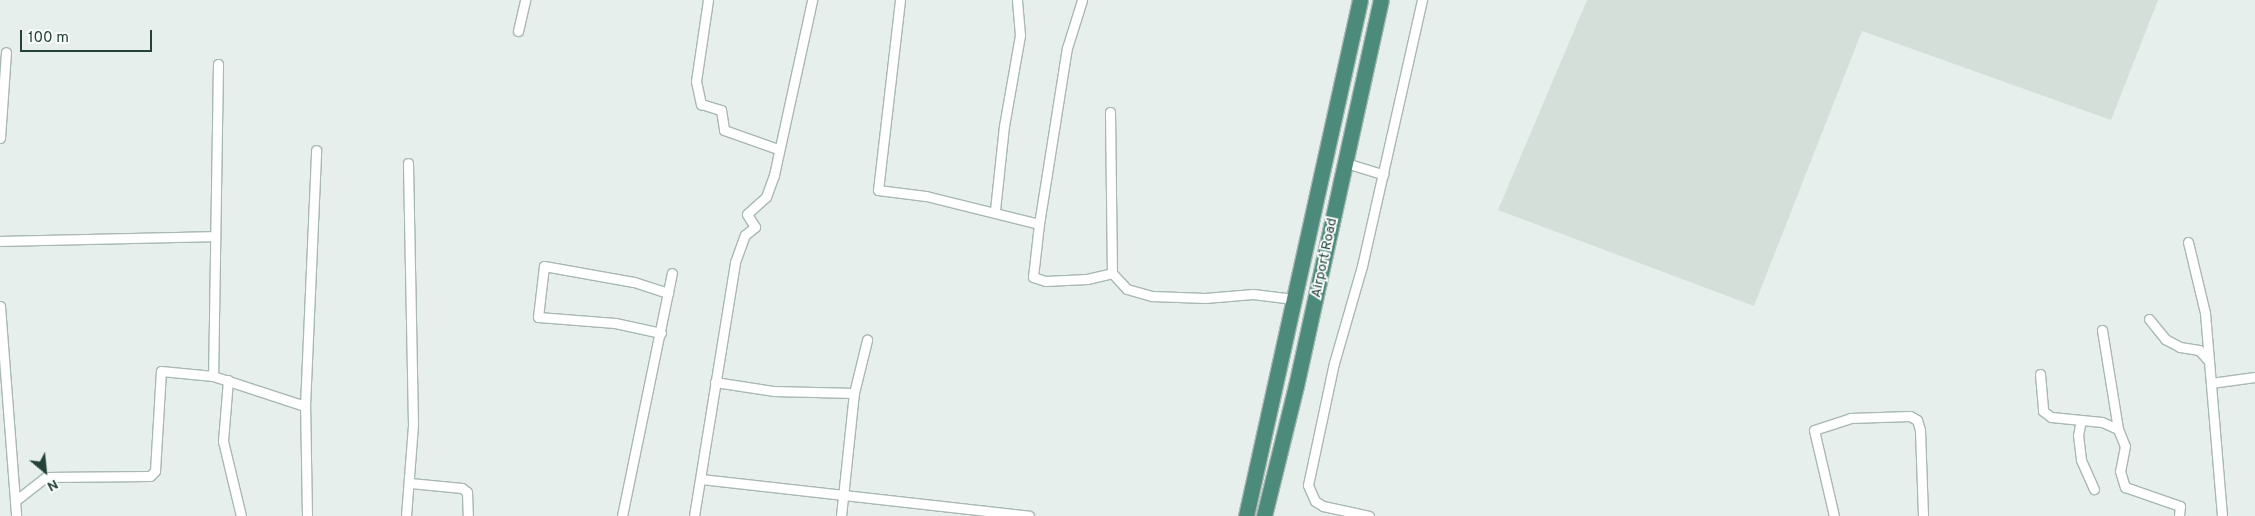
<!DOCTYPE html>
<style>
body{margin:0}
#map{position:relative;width:2255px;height:516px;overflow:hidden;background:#e6efeb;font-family:Overpass,sans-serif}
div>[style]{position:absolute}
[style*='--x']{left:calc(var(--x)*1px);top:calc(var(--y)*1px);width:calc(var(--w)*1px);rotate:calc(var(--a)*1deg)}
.built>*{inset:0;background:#d4dfda}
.roads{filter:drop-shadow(1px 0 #a8b8b2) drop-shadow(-1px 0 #a8b8b2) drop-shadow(0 1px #a8b8b2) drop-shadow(0 -1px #a8b8b2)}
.minor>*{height:9px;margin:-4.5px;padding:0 4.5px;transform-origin:4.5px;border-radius:4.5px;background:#fff}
.trunk>*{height:15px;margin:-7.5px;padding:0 7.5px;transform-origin:7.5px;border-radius:7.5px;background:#4c8a7c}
span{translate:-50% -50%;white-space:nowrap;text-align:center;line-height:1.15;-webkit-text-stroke:4px #f7fbf9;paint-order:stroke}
.street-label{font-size:14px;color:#24423a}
.north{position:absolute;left:20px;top:446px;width:50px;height:50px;-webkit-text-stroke:4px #f7fbf9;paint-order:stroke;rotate:152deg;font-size:14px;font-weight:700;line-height:20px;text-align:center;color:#24423a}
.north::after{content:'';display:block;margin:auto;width:18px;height:22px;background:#24423a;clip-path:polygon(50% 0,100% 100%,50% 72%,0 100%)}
.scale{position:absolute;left:20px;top:30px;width:132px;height:22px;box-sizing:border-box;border:2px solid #24423a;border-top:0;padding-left:6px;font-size:15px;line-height:18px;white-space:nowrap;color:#24423a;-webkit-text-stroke:4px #f7fbf9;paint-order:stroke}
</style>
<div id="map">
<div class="built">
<div style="clip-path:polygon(1587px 0,2158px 0,2111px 120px,1862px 31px,1754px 306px,1498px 210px)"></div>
</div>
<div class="roads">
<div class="minor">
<div style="--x:708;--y:0;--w:82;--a:98.4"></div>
<div style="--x:696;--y:81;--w:24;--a:78"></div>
<div style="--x:701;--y:104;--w:21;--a:17"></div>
<div style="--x:721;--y:110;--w:20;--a:81"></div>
<div style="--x:724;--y:130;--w:57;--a:19.4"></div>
<div style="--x:900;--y:0;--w:191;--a:96.6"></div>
<div style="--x:878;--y:190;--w:48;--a:7.1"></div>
<div style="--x:926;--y:196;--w:116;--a:13.9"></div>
<div style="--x:1039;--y:224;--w:53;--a:96.5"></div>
<div style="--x:1033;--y:277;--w:13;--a:18"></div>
<div style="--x:1045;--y:281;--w:42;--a:-2.7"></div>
<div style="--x:1087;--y:279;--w:26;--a:-13"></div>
<div style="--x:1112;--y:273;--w:22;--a:47"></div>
<div style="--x:1127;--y:289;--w:26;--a:16"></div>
<div style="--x:1152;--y:296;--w:53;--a:2.2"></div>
<div style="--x:1205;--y:298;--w:48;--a:-4.8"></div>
<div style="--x:1253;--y:294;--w:41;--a:7"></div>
<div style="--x:518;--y:31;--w:32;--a:-77"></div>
<div style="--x:218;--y:64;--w:312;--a:90.9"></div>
<div style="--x:213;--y:376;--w:97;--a:18.1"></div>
<div style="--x:1110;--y:112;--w:161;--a:89.3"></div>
<div style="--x:0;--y:138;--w:86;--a:-86"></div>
<div style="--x:1346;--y:163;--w:39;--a:17"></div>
<div style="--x:995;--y:210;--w:84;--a:-83.9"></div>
<div style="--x:1004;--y:126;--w:92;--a:-80"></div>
<div style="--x:1020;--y:35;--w:35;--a:-95"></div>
<div style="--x:1039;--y:224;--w:178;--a:-81"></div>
<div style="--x:1067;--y:48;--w:50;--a:-72.6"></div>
<div style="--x:0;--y:241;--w:215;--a:-1.3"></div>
<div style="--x:2188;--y:242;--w:73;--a:76.5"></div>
<div style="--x:2205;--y:313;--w:204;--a:85.2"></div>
<div style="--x:0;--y:306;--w:211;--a:85.6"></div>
<div style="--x:2149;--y:319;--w:26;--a:51"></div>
<div style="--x:2165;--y:339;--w:17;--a:28"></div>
<div style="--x:2180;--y:347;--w:19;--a:9"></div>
<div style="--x:2199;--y:350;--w:12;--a:48"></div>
<div style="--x:2102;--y:330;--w:100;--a:80.8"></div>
<div style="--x:661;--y:333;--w:47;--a:-167.7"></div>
<div style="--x:615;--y:323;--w:77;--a:-175.5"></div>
<div style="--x:538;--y:317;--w:51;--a:-83.3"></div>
<div style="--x:544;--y:266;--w:91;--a:10.1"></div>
<div style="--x:634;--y:282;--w:36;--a:18"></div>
<div style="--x:2040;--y:374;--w:37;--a:85"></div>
<div style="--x:2043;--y:411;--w:10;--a:37"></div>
<div style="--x:2051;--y:417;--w:51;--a:5.6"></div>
<div style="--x:2102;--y:422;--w:17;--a:24"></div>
<div style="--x:2118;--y:429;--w:18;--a:68"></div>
<div style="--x:2125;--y:446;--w:25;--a:101"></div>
<div style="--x:2120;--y:471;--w:17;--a:73"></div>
<div style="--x:2125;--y:487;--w:58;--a:19.1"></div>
<div style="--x:2180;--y:506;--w:10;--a:96"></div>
<div style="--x:228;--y:380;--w:61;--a:94.7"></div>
<div style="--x:223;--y:441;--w:77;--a:76.5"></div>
<div style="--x:715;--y:382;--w:60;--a:8.7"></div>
<div style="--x:774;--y:391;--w:80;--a:1.4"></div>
<div style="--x:2211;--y:383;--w:44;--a:-7.8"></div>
<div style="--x:2081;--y:420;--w:15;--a:101"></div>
<div style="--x:2078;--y:435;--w:25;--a:83"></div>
<div style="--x:2081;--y:460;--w:32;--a:66"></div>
<div style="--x:701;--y:479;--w:330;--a:6.4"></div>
<div style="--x:410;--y:483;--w:52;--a:5.5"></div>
<div style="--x:462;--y:488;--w:6;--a:39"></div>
<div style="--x:467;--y:492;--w:24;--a:88"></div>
<div style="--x:15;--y:501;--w:39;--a:-38"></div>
<div style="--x:46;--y:477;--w:104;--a:-0.6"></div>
<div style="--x:150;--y:476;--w:7;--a:-45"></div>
<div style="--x:155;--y:471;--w:100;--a:-86.6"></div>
<div style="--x:161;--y:371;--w:52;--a:5.5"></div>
<div style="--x:307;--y:516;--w:110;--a:-91"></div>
<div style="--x:305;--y:406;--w:256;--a:-87.5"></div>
<div style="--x:406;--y:516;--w:92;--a:-85.6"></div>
<div style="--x:413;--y:424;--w:261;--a:-91.1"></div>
<div style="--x:622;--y:516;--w:248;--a:-78.4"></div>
<div style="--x:694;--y:516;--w:257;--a:-80.8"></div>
<div style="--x:735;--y:262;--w:29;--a:-70"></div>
<div style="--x:745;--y:235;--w:13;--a:-39"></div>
<div style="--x:755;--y:227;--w:15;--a:-122"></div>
<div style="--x:747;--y:214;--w:25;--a:-42"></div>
<div style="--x:766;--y:197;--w:23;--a:-70"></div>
<div style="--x:774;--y:175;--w:179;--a:-77.7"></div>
<div style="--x:841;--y:516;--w:124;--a:-84"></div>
<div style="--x:854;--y:393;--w:55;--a:-76.2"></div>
<div style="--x:1369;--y:516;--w:47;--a:-167.7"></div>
<div style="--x:1323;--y:506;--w:9;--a:-148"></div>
<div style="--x:1315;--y:501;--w:17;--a:-114"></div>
<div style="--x:1308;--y:485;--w:125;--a:-78"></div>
<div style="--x:1334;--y:363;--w:101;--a:-73.9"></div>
<div style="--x:1362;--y:266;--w:273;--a:-77.3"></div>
<div style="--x:1834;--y:516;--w:88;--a:-103.1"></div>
<div style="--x:1814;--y:430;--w:38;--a:-18"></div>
<div style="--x:1850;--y:418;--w:60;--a:-1.9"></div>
<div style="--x:1910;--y:416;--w:8;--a:30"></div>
<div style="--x:1917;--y:420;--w:10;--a:73"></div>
<div style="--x:1920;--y:430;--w:86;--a:88"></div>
</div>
<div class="trunk">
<div style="--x:1246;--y:516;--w:528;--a:-77.54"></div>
<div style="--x:1264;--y:516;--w:134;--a:-76.2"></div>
<div style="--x:1296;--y:386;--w:395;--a:-77.6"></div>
</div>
</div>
<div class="street-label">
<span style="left:1325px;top:258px;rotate:-78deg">Airport Road</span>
</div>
<div class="north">N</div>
<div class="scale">100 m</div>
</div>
